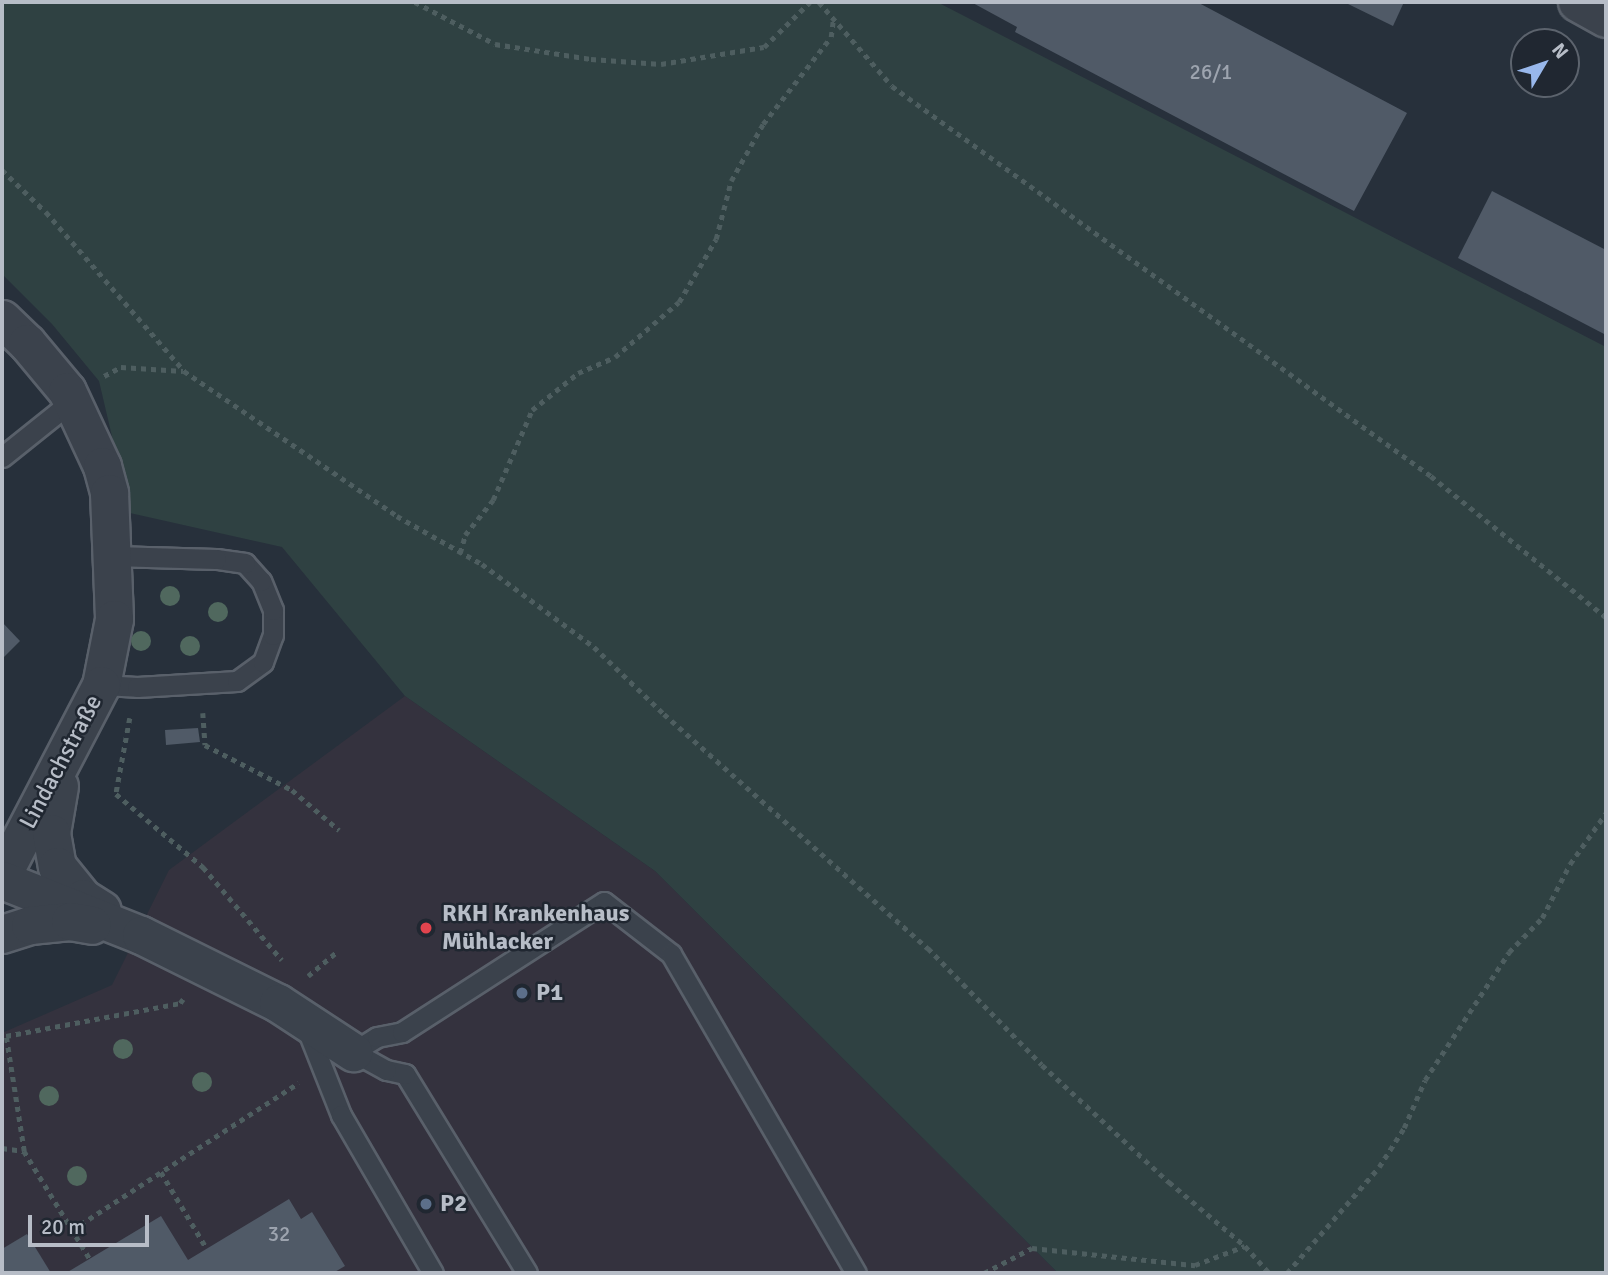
<!DOCTYPE html>
<meta charset="utf-8">
<style>
body{margin:0}
#map{position:relative;width:1608px;height:1275px;overflow:hidden;background:#27303b;font-family:Signika,sans-serif}
div>[style]{position:absolute}
[style*='--x']{left:calc(var(--x)*1px);top:calc(var(--y)*1px);width:calc(var(--w)*1px);rotate:calc(var(--a)*1deg)}
.medical>*{inset:0;background:#34323e}
.green>*{inset:0;background:#2f4142}
.building>*{inset:0;background:#505a67}
.path>*{height:4.5px;margin-top:-2.25px;transform-origin:0;background:repeating-linear-gradient(90deg,#4e5e60 0 5px,transparent 0 10px)}
.roads{filter:drop-shadow(2px 0 #59606a) drop-shadow(-2px 0 #59606a) drop-shadow(0 2px #59606a) drop-shadow(0 -2px #59606a)}
.lane>*{height:19px;margin:-9.5px;padding:0 9.5px;transform-origin:9.5px;border-radius:9.5px;background:#3b424c}
.street>*{height:37px;margin:-18.5px;padding:0 18.5px;transform-origin:18.5px;border-radius:18.5px;background:#3b424c}
.trees>*{width:20px;height:20px;margin:-10px;border-radius:50%;background:#50685e}
.dots>*{width:19px;height:19px;translate:-50% -50%;box-sizing:border-box;border:4px solid #202731;border-radius:50%}
span{translate:-50% -50%;white-space:nowrap;text-align:center;line-height:1.15;-webkit-text-stroke:5px #202731;paint-order:stroke}
.number-label{font-size:21px;color:#9da4af}
.number-label span{-webkit-text-stroke-width:0}
.street-label{font-size:24px;color:#b7bdc7}
.poi-label{font-size:24px;color:#b7bdc7;font-weight:700}
.left{translate:0 -50%;text-align:left}
.frame{position:absolute;inset:0;border:4px solid #b7bdc7;pointer-events:none}
.north{position:absolute;left:1510px;top:28px;width:70px;height:70px;box-sizing:border-box;background:#202731;border:2px solid #5c636d;border-radius:50%;rotate:51deg;font-size:19px;font-weight:700;line-height:28px;text-align:center;color:#b7bdc7}
.north::after{content:'';display:block;margin:auto;width:24px;height:32px;background:#98b7eb;clip-path:polygon(50% 0,100% 100%,50% 72%,0 100%)}
.scale{position:absolute;left:28px;top:1215px;width:121px;height:32px;box-sizing:border-box;border:4px solid #b7bdc7;border-top:0;padding-left:9px;font-size:21px;line-height:24px;white-space:nowrap;color:#b7bdc7;-webkit-text-stroke:5px #202731;paint-order:stroke}
</style>
<div id="map">
<div class="medical">
<div style="clip-path:polygon(405px 696px,655px 871px,1058px 1273px,2px 1273px,2px 1033px,112px 985px,169px 870px)"></div>
</div>
<div class="green">
<div style="clip-path:polygon(2px 2px,937px 2px,1606px 347px,1606px 1273px,1058px 1273px,655px 871px,405px 696px,282px 547px,130px 513px,99px 381px,52px 324px,2px 274px)"></div>
</div>
<div class="building">
<div style="clip-path:polygon(971px 2px,1197px 2px,1407px 113px,1354px 211px,1015px 32px,1017px 27px)"></div>
<div style="clip-path:polygon(1344px 2px,1404px 2px,1393px 26px)"></div>
<div style="clip-path:polygon(1492px 191px,1606px 250px,1606px 335px,1458px 258px)"></div>
<div style="clip-path:polygon(2px 622px,20px 641px,2px 659px)"></div>
<div style="clip-path:polygon(198px 728px,200px 742px,166px 745px,165px 730px)"></div>
<div style="clip-path:polygon(289px 1199px,301px 1219px,312px 1212px,345px 1266px,333px 1273px,66px 1273px,161px 1216px,188px 1260px)"></div>
<div style="clip-path:polygon(27px 1234px,51px 1273px,2px 1273px,2px 1249px)"></div>
</div>
<div class="path">
<div style="--x:415;--y:2;--w:90;--a:27.7"></div>
<div style="--x:495;--y:44;--w:97;--a:8.9"></div>
<div style="--x:591;--y:59;--w:70;--a:4.1"></div>
<div style="--x:661;--y:64;--w:104;--a:-9.4"></div>
<div style="--x:764;--y:47;--w:64;--a:-44.4"></div>
<div style="--x:819;--y:2;--w:111;--a:49"></div>
<div style="--x:892;--y:86;--w:665;--a:35.89"></div>
<div style="--x:1431;--y:476;--w:225;--a:38.9"></div>
<div style="--x:2;--y:170;--w:61;--a:43.7"></div>
<div style="--x:46;--y:212;--w:211;--a:49"></div>
<div style="--x:184;--y:371;--w:258;--a:34.2"></div>
<div style="--x:397;--y:516;--w:98;--a:29.5"></div>
<div style="--x:482;--y:564;--w:139;--a:36.5"></div>
<div style="--x:594;--y:647;--w:97;--a:43.7"></div>
<div style="--x:664;--y:714;--w:353;--a:41.6"></div>
<div style="--x:928;--y:948;--w:163;--a:45.7"></div>
<div style="--x:1042;--y:1065;--w:173;--a:42.7"></div>
<div style="--x:1169;--y:1182;--w:99;--a:40.1"></div>
<div style="--x:1245;--y:1246;--w:36;--a:48"></div>
<div style="--x:104;--y:376;--w:19;--a:-28"></div>
<div style="--x:121;--y:367;--w:62;--a:3.7"></div>
<div style="--x:460;--y:553;--w:19;--a:-74"></div>
<div style="--x:465;--y:535;--w:45;--a:-51.3"></div>
<div style="--x:493;--y:500;--w:98;--a:-66.6"></div>
<div style="--x:532;--y:410;--w:59;--a:-38.8"></div>
<div style="--x:578;--y:373;--w:40;--a:-23.4"></div>
<div style="--x:615;--y:357;--w:84;--a:-40.7"></div>
<div style="--x:679;--y:302;--w:73;--a:-59.6"></div>
<div style="--x:716;--y:239;--w:60;--a:-75.5"></div>
<div style="--x:731;--y:181;--w:65;--a:-60.7"></div>
<div style="--x:763;--y:124;--w:110;--a:-52"></div>
<div style="--x:831;--y:37;--w:17;--a:-83"></div>
<div style="--x:203;--y:713;--w:32;--a:86"></div>
<div style="--x:205;--y:745;--w:98;--a:27.3"></div>
<div style="--x:292;--y:790;--w:62;--a:40.4"></div>
<div style="--x:130;--y:718;--w:77;--a:100.4"></div>
<div style="--x:116;--y:794;--w:114;--a:40"></div>
<div style="--x:203;--y:867;--w:122;--a:49.7"></div>
<div style="--x:308;--y:976;--w:38;--a:-40"></div>
<div style="--x:2;--y:1148;--w:22;--a:8"></div>
<div style="--x:24;--y:1151;--w:116;--a:-98.9"></div>
<div style="--x:6;--y:1036;--w:177;--a:-10.7"></div>
<div style="--x:180;--y:1003;--w:5;--a:-53"></div>
<div style="--x:24;--y:1151;--w:127;--a:58.6"></div>
<div style="--x:161;--y:1172;--w:90;--a:59.1"></div>
<div style="--x:72;--y:1230;--w:270;--a:-33"></div>
<div style="--x:984;--y:1273;--w:54;--a:-27.5"></div>
<div style="--x:1032;--y:1248;--w:164;--a:6"></div>
<div style="--x:1195;--y:1265;--w:53;--a:-20.8"></div>
<div style="--x:1287;--y:1273;--w:140;--a:-49"></div>
<div style="--x:1379;--y:1167;--w:46;--a:-57.3"></div>
<div style="--x:1404;--y:1128;--w:52;--a:-66.4"></div>
<div style="--x:1425;--y:1080;--w:153;--a:-56.7"></div>
<div style="--x:1509;--y:952;--w:47;--a:-45.9"></div>
<div style="--x:1542;--y:918;--w:61;--a:-62.6"></div>
<div style="--x:1570;--y:864;--w:62;--a:-54.8"></div>
</div>
<div class="roads">
<div class="lane">
<div style="--x:2;--y:457;--w:90;--a:-38.7"></div>
<div style="--x:101;--y:685;--w:36;--a:3"></div>
<div style="--x:137;--y:687;--w:100;--a:-3.4"></div>
<div style="--x:237;--y:681;--w:32;--a:-36"></div>
<div style="--x:263;--y:662;--w:29;--a:-70"></div>
<div style="--x:273;--y:635;--w:25;--a:-90"></div>
<div style="--x:273;--y:610;--w:31;--a:-112"></div>
<div style="--x:261;--y:581;--w:24;--a:-132"></div>
<div style="--x:245;--y:563;--w:29;--a:-172"></div>
<div style="--x:216;--y:559;--w:103;--a:-178.3"></div>
<div style="--x:305;--y:1024;--w:98;--a:68.4"></div>
<div style="--x:341;--y:1115;--w:183;--a:59.8"></div>
<div style="--x:527;--y:1273;--w:233;--a:-121.5"></div>
<div style="--x:405;--y:1074;--w:19;--a:-168"></div>
<div style="--x:386;--y:1070;--w:38;--a:-151"></div>
<div style="--x:353;--y:1052;--w:28;--a:-32"></div>
<div style="--x:377;--y:1037;--w:25;--a:-11"></div>
<div style="--x:402;--y:1032;--w:240;--a:-32.8"></div>
<div style="--x:604;--y:902;--w:85;--a:37.8"></div>
<div style="--x:671;--y:954;--w:369;--a:59.9"></div>
</div>
<div class="street">
<div style="--x:1577;--y:2;--w:33;--a:29"></div>
<div style="--x:2;--y:319;--w:35;--a:44"></div>
<div style="--x:27;--y:343;--w:62;--a:50.2"></div>
<div style="--x:67;--y:391;--w:83;--a:65"></div>
<div style="--x:102;--y:466;--w:28;--a:75"></div>
<div style="--x:109;--y:493;--w:126;--a:87.7"></div>
<div style="--x:114;--y:619;--w:67;--a:101.1"></div>
<div style="--x:101;--y:685;--w:214;--a:117.5"></div>
<div style="--x:59;--y:786;--w:48;--a:99.7"></div>
<div style="--x:51;--y:833;--w:34;--a:80"></div>
<div style="--x:57;--y:866;--w:41;--a:50.9"></div>
<div style="--x:83;--y:898;--w:22;--a:32"></div>
<div style="--x:2;--y:880;--w:149;--a:21.6"></div>
<div style="--x:141;--y:935;--w:153;--a:26.4"></div>
<div style="--x:278;--y:1003;--w:90;--a:33.2"></div>
<div style="--x:2;--y:934;--w:29;--a:-18"></div>
<div style="--x:30;--y:925;--w:40;--a:-5.7"></div>
<div style="--x:70;--y:921;--w:22;--a:10"></div>
</div>
</div>
<div class="trees">
<div style="left:170px;top:596px"></div>
<div style="left:218px;top:612px"></div>
<div style="left:141px;top:641px"></div>
<div style="left:190px;top:646px"></div>
<div style="left:123px;top:1049px"></div>
<div style="left:202px;top:1082px"></div>
<div style="left:49px;top:1096px"></div>
<div style="left:77px;top:1176px"></div>
</div>
<div class="dots">
<div style="left:426px;top:928px;background:#e0444e"></div>
<div style="left:522px;top:993px;background:#5c6f8a"></div>
<div style="left:426px;top:1204px;background:#5c6f8a"></div>
</div>
<div class="number-label">
<span style="left:1211px;top:72px">26/1</span>
<span style="left:279px;top:1234px">32</span>
</div>
<div class="street-label">
<span style="left:61px;top:762px;rotate:-62deg">Lindachstraße</span>
</div>
<div class="poi-label">
<span class="left" style="left:442px;top:928px">RKH Krankenhaus<br>Mühlacker</span>
<span class="left" style="left:536px;top:993px">P1</span>
<span class="left" style="left:440px;top:1204px">P2</span>
</div>
<div class="frame"></div>
<div class="north">N</div>
<div class="scale">20 m</div>
</div>
